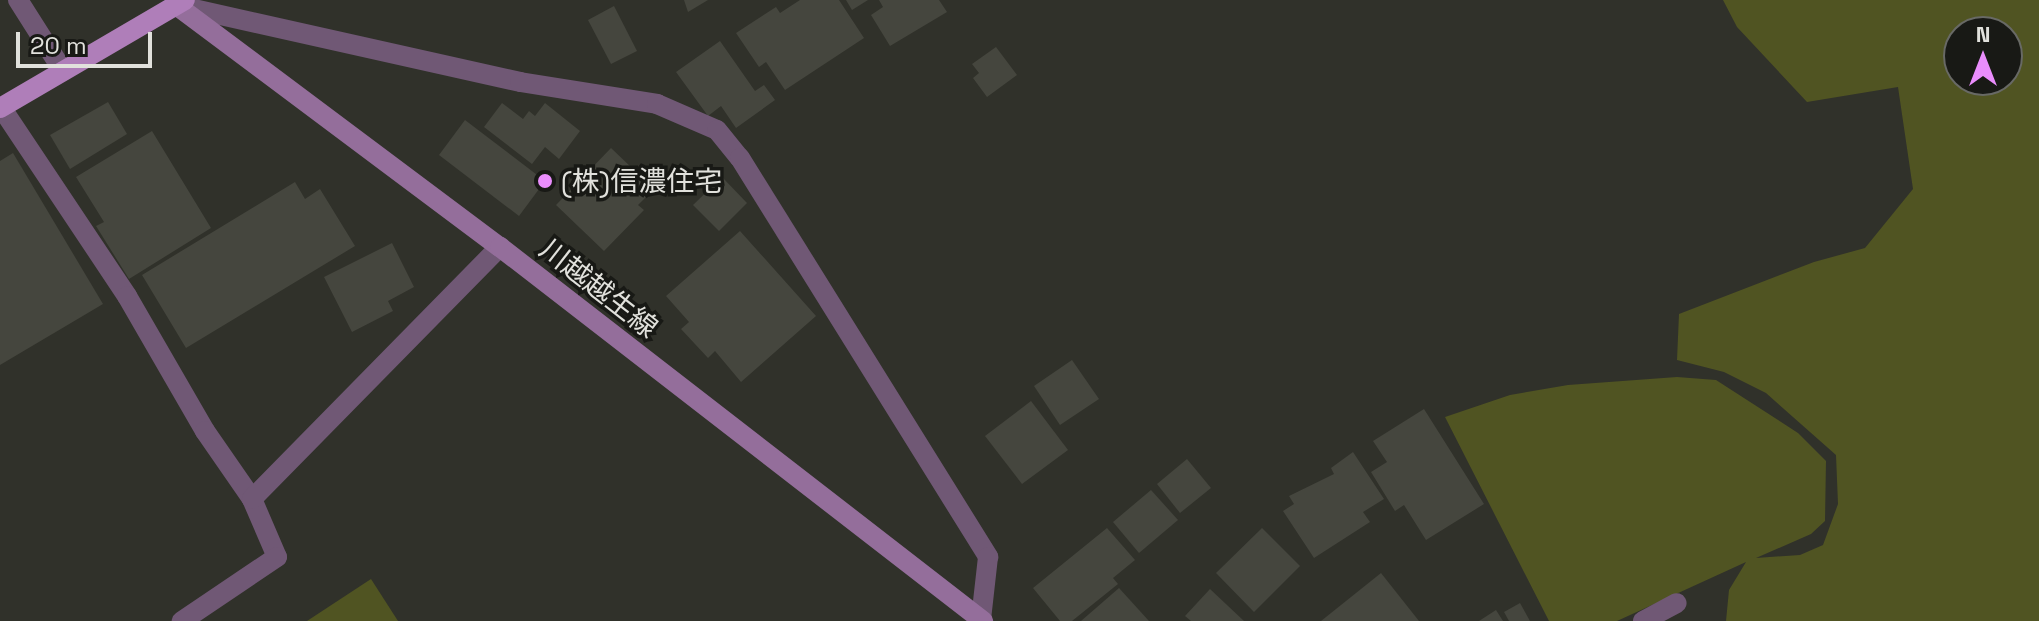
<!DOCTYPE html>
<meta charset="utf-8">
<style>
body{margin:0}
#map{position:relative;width:2039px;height:621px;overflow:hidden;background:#30312a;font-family:"Space Grotesk","Noto Sans JP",sans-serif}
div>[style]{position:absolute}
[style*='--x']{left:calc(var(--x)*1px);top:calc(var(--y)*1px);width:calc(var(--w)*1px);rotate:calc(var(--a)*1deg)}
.green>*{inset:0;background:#505422}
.building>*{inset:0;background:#45463e}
.service>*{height:20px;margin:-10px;padding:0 10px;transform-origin:10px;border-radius:10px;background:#705875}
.minor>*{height:20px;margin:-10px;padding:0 10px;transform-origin:10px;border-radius:10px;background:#705875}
.secondary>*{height:20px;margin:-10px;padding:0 10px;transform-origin:10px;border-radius:10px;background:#946e9b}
.primary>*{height:20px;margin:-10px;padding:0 10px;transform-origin:10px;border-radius:10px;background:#af7eb9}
.dots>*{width:22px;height:22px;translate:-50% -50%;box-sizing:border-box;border:4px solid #181915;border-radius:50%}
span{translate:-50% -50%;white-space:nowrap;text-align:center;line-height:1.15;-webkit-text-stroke:7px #181915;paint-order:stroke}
.poi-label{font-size:28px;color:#e1e1dc}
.left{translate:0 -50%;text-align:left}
.street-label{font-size:28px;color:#e1e1dc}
.north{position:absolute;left:1943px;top:16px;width:80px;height:80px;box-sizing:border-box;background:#181915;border:2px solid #686965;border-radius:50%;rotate:0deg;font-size:22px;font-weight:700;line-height:32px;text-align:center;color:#e1e1dc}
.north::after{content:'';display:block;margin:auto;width:28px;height:36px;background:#ea8dfc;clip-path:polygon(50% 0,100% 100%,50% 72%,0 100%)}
.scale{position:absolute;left:16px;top:32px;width:136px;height:36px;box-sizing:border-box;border:4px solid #e1e1dc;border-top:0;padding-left:10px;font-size:24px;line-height:28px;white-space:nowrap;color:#e1e1dc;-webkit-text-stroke:6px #181915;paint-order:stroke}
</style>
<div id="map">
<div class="green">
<div style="clip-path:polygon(evenodd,1723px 0,2039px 0,2039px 621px,1726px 621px,1729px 590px,1746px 562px,1617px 621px,1549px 621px,1445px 417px,1510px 395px,1568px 385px,1677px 377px,1716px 380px,1798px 433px,1826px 461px,1825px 521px,1811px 534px,1756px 558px,1800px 555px,1823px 545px,1838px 504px,1836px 455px,1766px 393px,1724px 372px,1677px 360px,1679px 314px,1814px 262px,1865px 248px,1913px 189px,1898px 87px,1807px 102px,1737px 27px,1723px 0,2007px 32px,2007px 80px,1959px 80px,1959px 32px,2007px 32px)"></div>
<div style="clip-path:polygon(371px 579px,398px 621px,307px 621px)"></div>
</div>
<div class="building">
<div style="clip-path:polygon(684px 0,708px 0,688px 12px)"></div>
<div style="clip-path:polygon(800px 0,839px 0,864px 38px,785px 90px,766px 62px,759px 67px,736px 33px,776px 7px,780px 13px)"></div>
<div style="clip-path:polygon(846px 0,868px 0,852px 10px)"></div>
<div style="clip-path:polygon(879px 0,939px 0,947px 12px,890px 46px,871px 15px,883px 7px)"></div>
<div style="clip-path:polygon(614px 6px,637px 51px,611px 64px,588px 20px)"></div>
<div style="clip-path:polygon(720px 41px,755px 91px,764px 85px,775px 100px,736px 128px,721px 106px,708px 116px,676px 72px)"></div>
<div style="clip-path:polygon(996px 47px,1017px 75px,987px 97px,973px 78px,979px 73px,972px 64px)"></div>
<div style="clip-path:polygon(108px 102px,127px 134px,70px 169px,50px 135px)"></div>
<div style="clip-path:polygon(502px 103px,523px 119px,529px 111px,535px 116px,545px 103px,580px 131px,559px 159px,545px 147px,532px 164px,484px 127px)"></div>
<div style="clip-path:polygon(465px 120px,545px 181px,519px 216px,439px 155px)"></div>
<div style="clip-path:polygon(152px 131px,211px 228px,129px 279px,96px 226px,104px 222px,76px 177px)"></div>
<div style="clip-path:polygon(611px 148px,654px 189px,638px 205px,644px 210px,604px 251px,556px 205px)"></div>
<div style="clip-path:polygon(13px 153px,103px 304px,0 365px,0 161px)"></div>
<div style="clip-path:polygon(722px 177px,747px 203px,719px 231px,693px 205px)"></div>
<div style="clip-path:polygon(295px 182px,305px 199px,320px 189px,355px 246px,186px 348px,142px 275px)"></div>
<div style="clip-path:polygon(740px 231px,816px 316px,741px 382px,715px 351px,708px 358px,681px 329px,689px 322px,666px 296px)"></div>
<div style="clip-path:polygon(392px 243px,414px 287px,388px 301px,393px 311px,352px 332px,324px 277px)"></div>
<div style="clip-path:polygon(1072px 360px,1099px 399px,1060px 425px,1034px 386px)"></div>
<div style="clip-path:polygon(1031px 401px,1068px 450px,1022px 484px,985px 436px)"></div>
<div style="clip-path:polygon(1424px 409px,1484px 504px,1426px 540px,1404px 505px,1395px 511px,1371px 472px,1387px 462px,1373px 441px)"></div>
<div style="clip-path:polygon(1353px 452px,1384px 499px,1363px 512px,1370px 522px,1314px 558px,1283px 511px,1294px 504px,1289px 496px,1334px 474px,1331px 468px)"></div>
<div style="clip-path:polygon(1187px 459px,1211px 488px,1180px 513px,1157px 484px)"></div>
<div style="clip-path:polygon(1151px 490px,1178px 520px,1139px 553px,1113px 522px)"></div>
<div style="clip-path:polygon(1107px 528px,1135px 560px,1113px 578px,1118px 584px,1072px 621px,1060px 621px,1033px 588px)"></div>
<div style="clip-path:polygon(1262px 528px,1300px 566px,1254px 612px,1216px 573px)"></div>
<div style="clip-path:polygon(1381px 573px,1419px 621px,1321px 621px)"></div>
<div style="clip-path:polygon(1119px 588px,1149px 621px,1081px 621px)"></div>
<div style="clip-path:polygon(1210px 589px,1244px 621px,1191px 621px,1185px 616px)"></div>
<div style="clip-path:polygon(1520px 603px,1530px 621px,1509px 621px,1504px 612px)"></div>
<div style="clip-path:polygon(1496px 610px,1503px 621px,1479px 621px)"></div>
</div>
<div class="service">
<div style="--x:1;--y:107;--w:227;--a:56.3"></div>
<div style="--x:127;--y:296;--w:156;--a:60"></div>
<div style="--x:205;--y:431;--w:83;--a:55.3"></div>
<div style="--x:252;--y:499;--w:63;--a:66.7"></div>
<div style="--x:277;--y:557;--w:115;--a:146"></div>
<div style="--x:252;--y:499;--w:354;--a:-45.5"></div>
<div style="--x:1643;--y:621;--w:38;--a:-28"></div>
</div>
<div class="minor">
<div style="--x:18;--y:0;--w:84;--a:57.6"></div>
<div style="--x:176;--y:5;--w:353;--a:12.6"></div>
<div style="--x:520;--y:82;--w:139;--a:9.1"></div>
<div style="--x:657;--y:104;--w:65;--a:23.4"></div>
<div style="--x:717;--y:130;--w:36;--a:51"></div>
<div style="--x:740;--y:158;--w:470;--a:58.1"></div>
<div style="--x:988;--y:557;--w:62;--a:96.4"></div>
</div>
<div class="secondary">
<div style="--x:176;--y:5;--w:404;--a:36.8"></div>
<div style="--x:500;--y:247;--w:611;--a:37.75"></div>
</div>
<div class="primary">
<div style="--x:0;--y:108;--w:214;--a:-30.3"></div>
</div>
<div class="dots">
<div style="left:545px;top:181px;background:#ea8dfc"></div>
</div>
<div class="poi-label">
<span class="left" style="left:561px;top:181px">(株)信濃住宅</span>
</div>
<div class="street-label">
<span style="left:599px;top:288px;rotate:38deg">川越越生線</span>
</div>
<div class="north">N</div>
<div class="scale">20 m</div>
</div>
